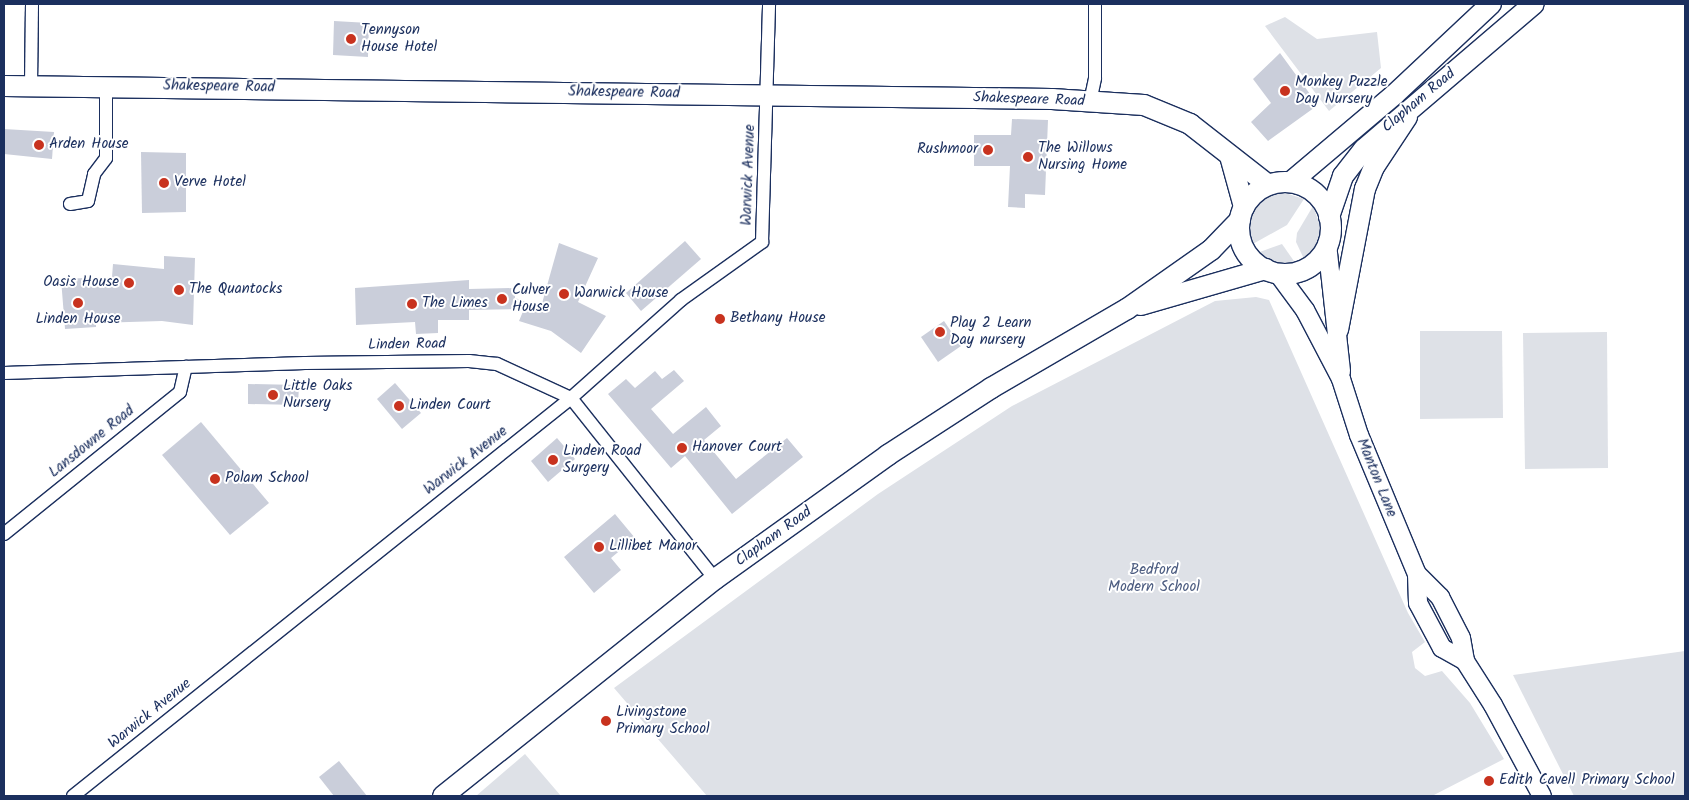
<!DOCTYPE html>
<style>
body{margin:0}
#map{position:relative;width:1689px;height:800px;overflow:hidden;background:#fff;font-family:Kalam,sans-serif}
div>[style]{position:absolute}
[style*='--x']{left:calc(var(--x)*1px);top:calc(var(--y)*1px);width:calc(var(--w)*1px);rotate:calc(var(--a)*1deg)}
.green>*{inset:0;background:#dee1e7}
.building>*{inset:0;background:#caceda}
.roads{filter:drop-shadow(1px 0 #1b2f5e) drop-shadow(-1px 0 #1b2f5e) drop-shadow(0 1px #1b2f5e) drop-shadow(0 -1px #1b2f5e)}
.street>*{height:12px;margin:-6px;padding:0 6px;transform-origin:6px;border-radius:6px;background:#fff}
.secondary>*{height:18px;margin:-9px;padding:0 9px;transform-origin:9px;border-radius:9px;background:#fff}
.primary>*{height:20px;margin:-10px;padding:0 10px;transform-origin:10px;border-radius:10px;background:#fff}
.primary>.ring{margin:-10px;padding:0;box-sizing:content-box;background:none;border:20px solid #fff;border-radius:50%}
.dots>*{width:14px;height:14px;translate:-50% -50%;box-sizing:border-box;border:2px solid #fff;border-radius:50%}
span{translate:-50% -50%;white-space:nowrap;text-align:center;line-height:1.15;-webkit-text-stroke:4px #fff;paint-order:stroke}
.poi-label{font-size:15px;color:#1b2f5e}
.left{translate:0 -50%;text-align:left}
.right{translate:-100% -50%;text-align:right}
.street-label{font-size:15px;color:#1b2f5e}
.park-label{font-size:15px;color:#4c5c80}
.frame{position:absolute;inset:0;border:5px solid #1b2f5e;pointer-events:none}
</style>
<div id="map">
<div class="green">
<div style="clip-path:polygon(1285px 17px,1317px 39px,1377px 32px,1381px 68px,1329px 111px,1265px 26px)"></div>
<div style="clip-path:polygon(1282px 192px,1304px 199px,1287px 225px,1251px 245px,1249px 217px,1266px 197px)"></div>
<div style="clip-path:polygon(1313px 206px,1321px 228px,1319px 241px,1304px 259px,1296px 242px,1297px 233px)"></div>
<div style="clip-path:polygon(1282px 244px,1296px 264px,1270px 263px,1257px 253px)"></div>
<div style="clip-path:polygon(1256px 297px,1269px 300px,1408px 613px,1425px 642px,1412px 652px,1415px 668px,1425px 676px,1442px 671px,1470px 703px,1504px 759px,1432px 796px,707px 796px,614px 688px,878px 494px,1012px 406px,1215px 301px)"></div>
<div style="clip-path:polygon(1420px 331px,1502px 331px,1503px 418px,1420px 419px)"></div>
<div style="clip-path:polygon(1607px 332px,1608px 468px,1525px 469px,1523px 333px)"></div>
<div style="clip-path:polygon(1685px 651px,1685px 796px,1574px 796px,1513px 675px)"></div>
<div style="clip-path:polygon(525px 754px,561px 796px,476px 796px)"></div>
</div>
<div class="building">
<div style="clip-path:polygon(334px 21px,369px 23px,368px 57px,333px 55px)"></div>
<div style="clip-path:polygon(1280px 53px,1318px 105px,1268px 141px,1251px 122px,1271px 103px,1253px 79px)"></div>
<div style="clip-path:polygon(1012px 119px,1048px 120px,1045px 195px,1025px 194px,1025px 208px,1008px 207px,1010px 166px,974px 166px,974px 135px,1011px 135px)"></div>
<div style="clip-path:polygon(4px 129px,54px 132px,52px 159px,4px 154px)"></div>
<div style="clip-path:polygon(141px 152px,186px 153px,186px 212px,142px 213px)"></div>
<div style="clip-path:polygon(685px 241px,701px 259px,641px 311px,626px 293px)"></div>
<div style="clip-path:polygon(559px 243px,598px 258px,578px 302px,606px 316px,581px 353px,551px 331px,519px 321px,524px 309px,469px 310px,469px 320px,438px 320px,438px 333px,416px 334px,415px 322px,356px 325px,355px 288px,469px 280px,469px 289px,515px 288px,515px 298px,541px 307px)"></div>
<div style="clip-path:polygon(164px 256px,195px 258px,193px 325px,162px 321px,96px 323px,96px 327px,65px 329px,61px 279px,112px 277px,113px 264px,164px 269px)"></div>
<div style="clip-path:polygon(944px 321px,961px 346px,938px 362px,921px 337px)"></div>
<div style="clip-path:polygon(674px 370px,684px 381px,651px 409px,673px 434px,706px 407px,721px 426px,704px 440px,736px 479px,787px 438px,803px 457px,732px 514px,685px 456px,671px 468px,608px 394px,626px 379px,635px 388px,655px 371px,662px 379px)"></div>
<div style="clip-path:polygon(395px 383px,421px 413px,402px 429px,377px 399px)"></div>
<div style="clip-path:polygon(248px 384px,299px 385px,298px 405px,248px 404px)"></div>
<div style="clip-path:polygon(201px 422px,269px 503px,230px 535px,162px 455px)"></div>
<div style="clip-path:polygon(557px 438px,575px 459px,548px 482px,531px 461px)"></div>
<div style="clip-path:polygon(615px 514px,635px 538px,611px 558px,621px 570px,594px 593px,564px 557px)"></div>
<div style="clip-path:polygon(339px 761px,367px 796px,334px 796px,319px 777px)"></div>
</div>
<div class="roads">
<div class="street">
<div style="--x:31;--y:86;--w:82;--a:-89.3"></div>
<div style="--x:1090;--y:102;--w:25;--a:-78"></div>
<div style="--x:1095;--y:78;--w:74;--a:-90"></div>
<div style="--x:70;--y:204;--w:18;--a:-9"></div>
<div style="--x:88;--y:201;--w:28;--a:-77"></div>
<div style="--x:94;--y:174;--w:20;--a:-53"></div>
<div style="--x:106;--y:158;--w:72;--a:-90"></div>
<div style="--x:4;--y:373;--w:301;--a:-1.9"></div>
<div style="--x:305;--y:363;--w:164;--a:-0.7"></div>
<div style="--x:469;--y:361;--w:28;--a:6"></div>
<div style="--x:497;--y:364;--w:81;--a:24.7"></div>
<div style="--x:571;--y:398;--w:231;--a:51.5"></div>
<div style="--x:4;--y:534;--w:226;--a:-38.9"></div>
<div style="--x:180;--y:392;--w:26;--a:-77"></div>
<div style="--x:73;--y:796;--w:638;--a:-38.63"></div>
<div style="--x:571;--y:398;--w:147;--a:-41.7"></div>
<div style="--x:681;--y:300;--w:100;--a:-35.6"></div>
<div style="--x:762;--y:242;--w:238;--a:-88.3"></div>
</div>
<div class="secondary">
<div style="--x:1327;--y:244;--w:128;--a:83.7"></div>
<div style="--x:1279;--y:275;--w:44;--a:53.4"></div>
<div style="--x:1305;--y:310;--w:78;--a:62.4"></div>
<div style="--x:1341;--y:379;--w:59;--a:72.2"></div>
<div style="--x:1359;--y:435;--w:151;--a:67.4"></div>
<div style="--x:1417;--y:574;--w:29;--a:88"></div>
<div style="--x:1418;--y:603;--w:51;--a:61.9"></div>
<div style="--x:1442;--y:648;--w:26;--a:29"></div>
<div style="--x:1417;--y:574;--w:33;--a:45"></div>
<div style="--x:1440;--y:597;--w:46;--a:62.9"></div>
<div style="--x:1461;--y:638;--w:23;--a:80"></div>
<div style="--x:1465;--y:661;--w:52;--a:57.5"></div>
<div style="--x:1493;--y:705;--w:103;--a:61.7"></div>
</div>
<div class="primary">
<div style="--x:4;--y:86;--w:1048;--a:0.71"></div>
<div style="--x:1052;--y:99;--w:92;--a:3.7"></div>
<div style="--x:1144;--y:105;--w:50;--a:22.4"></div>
<div style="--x:1190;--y:124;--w:99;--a:38"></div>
<div style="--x:1230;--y:156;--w:53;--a:74.6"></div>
<div style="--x:1291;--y:182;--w:135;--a:-40.2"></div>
<div style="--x:1394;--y:95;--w:133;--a:-43.2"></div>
<div class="ring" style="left:1239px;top:182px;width:72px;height:72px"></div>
<div style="--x:1329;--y:217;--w:43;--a:-71.1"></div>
<div style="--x:1343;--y:176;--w:34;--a:-52"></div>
<div style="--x:1364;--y:149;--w:223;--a:-40.5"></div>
<div style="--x:1141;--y:305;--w:130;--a:-16.1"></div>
<div style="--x:1338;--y:330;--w:144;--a:-79.2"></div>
<div style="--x:1365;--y:189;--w:24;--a:-68"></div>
<div style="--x:1374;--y:167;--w:60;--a:-56.6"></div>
<div style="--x:443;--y:796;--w:348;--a:-38.6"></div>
<div style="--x:715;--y:579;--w:213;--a:-35.6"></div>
<div style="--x:888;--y:455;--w:123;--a:-33"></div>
<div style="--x:991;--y:388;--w:157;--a:-30.2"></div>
<div style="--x:1127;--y:309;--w:103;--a:-35.1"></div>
<div style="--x:1211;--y:250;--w:42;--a:-46"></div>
</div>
</div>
<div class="dots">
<div style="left:351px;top:39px;background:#c8321e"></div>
<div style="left:1285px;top:91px;background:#c8321e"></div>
<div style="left:39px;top:145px;background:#c8321e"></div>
<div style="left:988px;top:150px;background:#c8321e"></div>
<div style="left:1028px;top:157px;background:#c8321e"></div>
<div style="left:164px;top:183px;background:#c8321e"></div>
<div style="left:129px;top:283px;background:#c8321e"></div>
<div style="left:179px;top:290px;background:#c8321e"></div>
<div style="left:564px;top:294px;background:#c8321e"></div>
<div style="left:502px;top:299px;background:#c8321e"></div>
<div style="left:78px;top:303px;background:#c8321e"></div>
<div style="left:412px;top:304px;background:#c8321e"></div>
<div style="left:720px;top:319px;background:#c8321e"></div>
<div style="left:940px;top:332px;background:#c8321e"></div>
<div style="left:273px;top:395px;background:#c8321e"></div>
<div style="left:399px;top:406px;background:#c8321e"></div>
<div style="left:682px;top:448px;background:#c8321e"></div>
<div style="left:553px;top:460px;background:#c8321e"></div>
<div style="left:215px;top:479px;background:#c8321e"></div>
<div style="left:599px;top:547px;background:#c8321e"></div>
<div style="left:606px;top:721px;background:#c8321e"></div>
<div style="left:1489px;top:781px;background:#c8321e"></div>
</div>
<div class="poi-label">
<span class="left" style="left:361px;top:39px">Tennyson<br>House Hotel</span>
<span class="left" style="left:1295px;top:91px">Monkey Puzzle<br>Day Nursery</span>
<span class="left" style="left:49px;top:145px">Arden House</span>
<span class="left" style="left:1038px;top:157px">The Willows<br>Nursing Home</span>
<span class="right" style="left:978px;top:150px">Rushmoor</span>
<span class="left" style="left:174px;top:183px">Verve Hotel</span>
<span class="right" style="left:119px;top:283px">Oasis House</span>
<span class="left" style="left:189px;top:290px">The Quantocks</span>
<span class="left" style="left:512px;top:299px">Culver<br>House</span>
<span class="left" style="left:574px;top:294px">Warwick House</span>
<span class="left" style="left:422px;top:304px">The Limes</span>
<span class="left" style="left:730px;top:319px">Bethany House</span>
<span style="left:78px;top:320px">Linden House</span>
<span class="left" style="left:950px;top:332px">Play 2 Learn<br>Day nursery</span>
<span class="left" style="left:283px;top:395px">Little Oaks<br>Nursery</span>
<span class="left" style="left:409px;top:406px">Linden Court</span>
<span class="left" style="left:692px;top:448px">Hanover Court</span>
<span class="left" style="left:563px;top:460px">Linden Road<br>Surgery</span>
<span class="left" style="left:225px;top:479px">Polam School</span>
<span class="left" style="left:609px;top:547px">Lillibet Manor</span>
<span class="left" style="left:616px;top:721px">Livingstone<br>Primary School</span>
<span class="left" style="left:1499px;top:781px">Edith Cavell Primary School</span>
</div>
<div class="street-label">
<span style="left:219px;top:87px;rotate:1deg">Shakespeare Road</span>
<span style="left:624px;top:93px;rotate:1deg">Shakespeare Road</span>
<span style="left:1029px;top:100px;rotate:2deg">Shakespeare Road</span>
<span style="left:1419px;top:101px;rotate:-40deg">Clapham Road</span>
<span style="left:749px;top:175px;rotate:-88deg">Warwick Avenue</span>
<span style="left:407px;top:345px;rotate:-1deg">Linden Road</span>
<span style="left:92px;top:442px;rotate:-39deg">Lansdowne Road</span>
<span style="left:466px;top:461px;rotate:-38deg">Warwick Avenue</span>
<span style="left:1376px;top:478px;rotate:68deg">Manton Lane</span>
<span style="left:774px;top:537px;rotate:-36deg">Clapham Road</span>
<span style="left:150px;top:714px;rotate:-39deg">Warwick Avenue</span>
</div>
<div class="park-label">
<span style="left:1154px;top:579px">Bedford<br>Modern School</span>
</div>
<div class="frame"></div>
</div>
